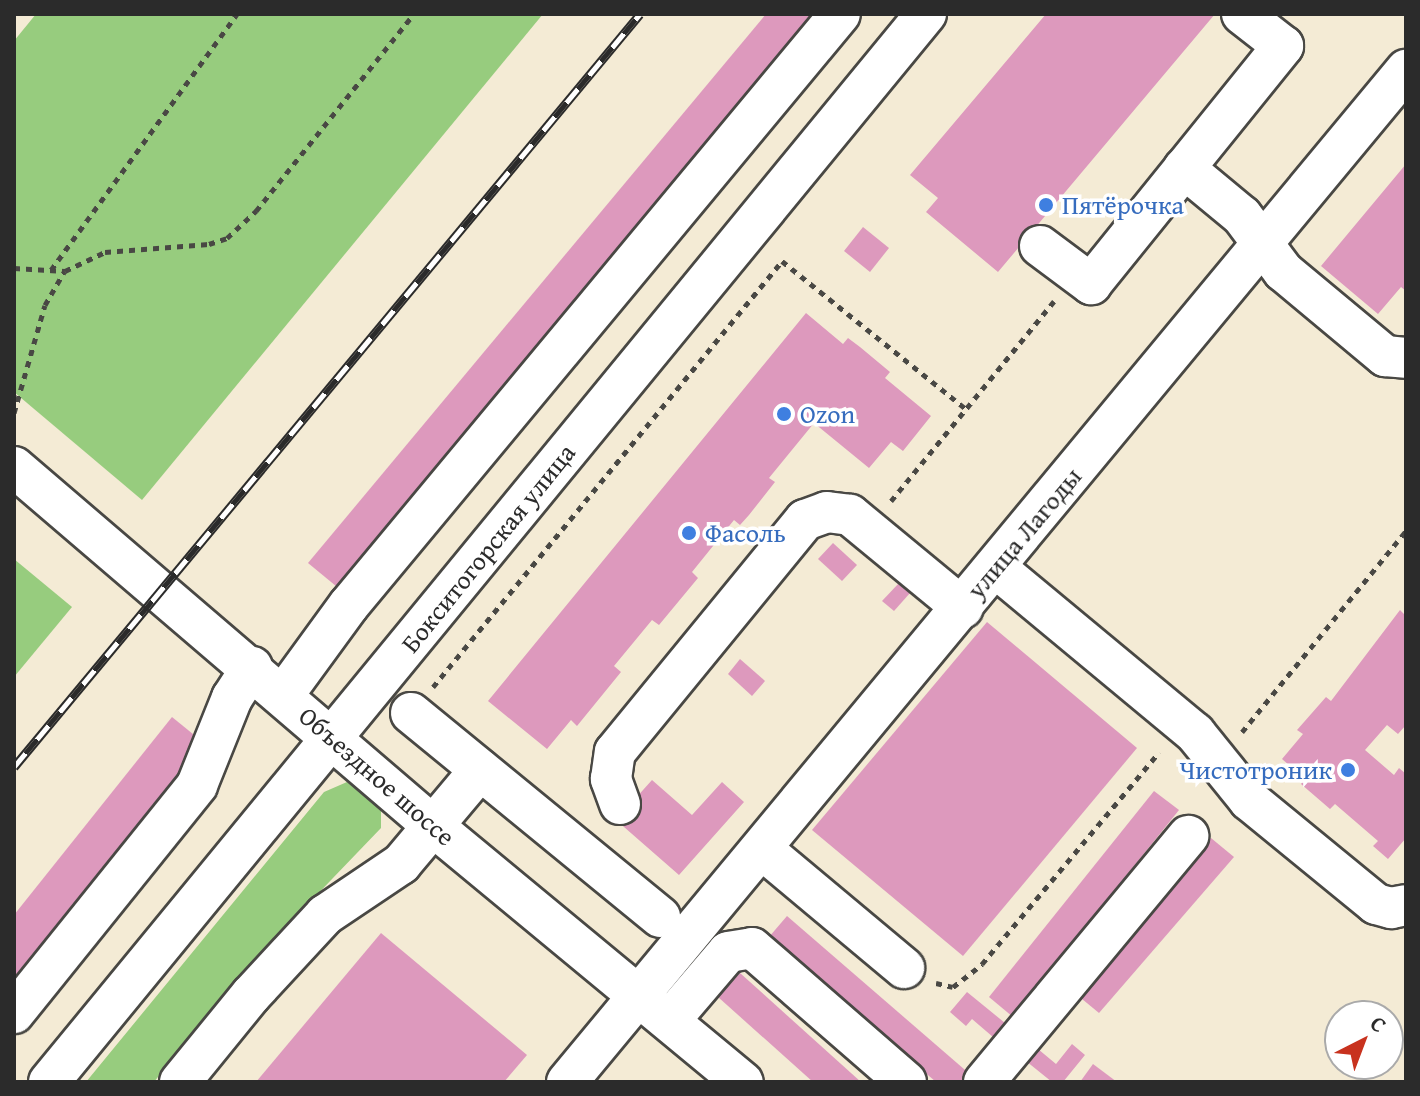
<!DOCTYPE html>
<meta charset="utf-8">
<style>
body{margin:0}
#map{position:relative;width:1420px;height:1096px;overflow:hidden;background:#f4ebd5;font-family:"Gentium Book Plus",serif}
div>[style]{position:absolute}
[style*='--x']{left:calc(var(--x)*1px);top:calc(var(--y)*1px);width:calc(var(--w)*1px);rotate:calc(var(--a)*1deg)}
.green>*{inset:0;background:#97cc7e}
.building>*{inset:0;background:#dd99bd}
.path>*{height:5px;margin-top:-2.5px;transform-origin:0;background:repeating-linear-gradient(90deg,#494844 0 6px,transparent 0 12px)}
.roads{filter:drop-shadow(2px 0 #494844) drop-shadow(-2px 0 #494844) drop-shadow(0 2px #494844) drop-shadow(0 -2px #494844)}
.minor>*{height:40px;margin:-20px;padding:0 20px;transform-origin:20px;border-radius:20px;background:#fff}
.rail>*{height:9px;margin-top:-4.5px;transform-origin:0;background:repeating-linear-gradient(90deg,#fff 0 18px,#2b2b2b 0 36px);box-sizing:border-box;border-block:2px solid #2b2b2b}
.dots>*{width:22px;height:22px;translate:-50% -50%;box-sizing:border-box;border:4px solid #fff;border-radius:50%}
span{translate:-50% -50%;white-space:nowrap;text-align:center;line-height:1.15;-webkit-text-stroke:7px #fff;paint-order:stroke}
.shop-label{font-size:26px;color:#366cbe}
.left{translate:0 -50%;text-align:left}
.right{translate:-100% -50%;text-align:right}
.street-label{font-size:26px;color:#2b2b2b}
.frame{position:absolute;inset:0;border:16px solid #2b2b2b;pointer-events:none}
.north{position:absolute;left:1324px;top:1000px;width:80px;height:80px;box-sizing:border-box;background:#fff;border:2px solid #aaa;border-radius:50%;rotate:42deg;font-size:22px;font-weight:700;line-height:32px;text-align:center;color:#2b2b2b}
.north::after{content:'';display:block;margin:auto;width:28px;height:36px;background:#c8321e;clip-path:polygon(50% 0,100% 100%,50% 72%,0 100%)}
</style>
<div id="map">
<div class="green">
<div style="clip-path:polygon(36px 14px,543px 14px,142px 500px,14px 392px,14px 41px)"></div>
<div style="clip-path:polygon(14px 559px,72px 607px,14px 677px)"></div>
<div style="clip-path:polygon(347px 782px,381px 809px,381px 828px,234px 981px,154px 1082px,86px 1082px,324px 792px)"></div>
</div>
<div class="building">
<div style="clip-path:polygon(766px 14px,824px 14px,342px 591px,308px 563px)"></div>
<div style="clip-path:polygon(1046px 14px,1215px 14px,998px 272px,926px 212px,938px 198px,910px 175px)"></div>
<div style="clip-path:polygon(1406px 164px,1406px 291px,1401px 287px,1378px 314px,1321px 266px)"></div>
<div style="clip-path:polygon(863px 227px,889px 248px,870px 272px,844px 251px)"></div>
<div style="clip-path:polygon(806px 313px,843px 344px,848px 338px,860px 347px,890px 372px,885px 378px,931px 416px,903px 451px,891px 442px,869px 468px,814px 423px,769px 478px,775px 482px,749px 515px,740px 525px,734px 520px,692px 572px,698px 578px,659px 625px,652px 620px,614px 666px,621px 672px,577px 726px,571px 720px,547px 749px,488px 701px)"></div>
<div style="clip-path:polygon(833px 543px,857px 565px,842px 581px,818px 559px)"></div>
<div style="clip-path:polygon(899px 583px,910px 593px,894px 611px,882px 601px)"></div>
<div style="clip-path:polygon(1400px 610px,1406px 616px,1406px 725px,1398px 734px,1387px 725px,1365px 750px,1394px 775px,1399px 768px,1406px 774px,1406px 838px,1388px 859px,1373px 846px,1378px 841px,1335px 804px,1330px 809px,1301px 784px,1305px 779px,1282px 759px,1303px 734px,1297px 730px,1326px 697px,1331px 701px)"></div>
<div style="clip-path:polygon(987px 622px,1137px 748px,963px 956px,812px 830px)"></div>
<div style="clip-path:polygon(740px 659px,765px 681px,752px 696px,728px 674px)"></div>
<div style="clip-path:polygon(172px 717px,204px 743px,14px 980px,14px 915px)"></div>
<div style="clip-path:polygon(652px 780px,692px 815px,722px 782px,744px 802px,679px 875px,616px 820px)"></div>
<div style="clip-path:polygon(1154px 791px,1179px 810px,1013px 1017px,989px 997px)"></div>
<div style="clip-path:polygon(1211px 838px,1234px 857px,1099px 1013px,1076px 994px)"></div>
<div style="clip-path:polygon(787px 916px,972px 1076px,967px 1082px,936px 1082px,769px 937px)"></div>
<div style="clip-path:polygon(381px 933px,527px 1055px,504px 1082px,256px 1082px)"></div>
<div style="clip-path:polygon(740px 973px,861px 1082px,813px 1082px,718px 997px)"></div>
<div style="clip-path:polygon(967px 992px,1005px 1023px,993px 1037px,972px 1019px,966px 1026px,950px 1012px)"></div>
<div style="clip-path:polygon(1032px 1044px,1056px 1064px,1072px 1044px,1085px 1055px,1063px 1082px,1052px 1082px,1021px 1057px)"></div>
<div style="clip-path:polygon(1093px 1064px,1117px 1082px,1080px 1082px)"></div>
</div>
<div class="path">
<div style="--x:14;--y:268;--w:51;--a:3.4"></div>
<div style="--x:51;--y:270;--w:316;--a:-54"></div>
<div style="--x:14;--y:413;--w:112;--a:-74"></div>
<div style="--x:45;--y:305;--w:39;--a:-60"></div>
<div style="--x:65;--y:271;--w:44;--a:-25.4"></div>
<div style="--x:105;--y:252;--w:104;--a:-4.4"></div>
<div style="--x:209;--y:244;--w:19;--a:-18"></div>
<div style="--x:227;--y:238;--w:40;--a:-43"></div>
<div style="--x:256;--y:211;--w:253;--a:-51.3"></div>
<div style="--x:891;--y:501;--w:258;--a:-50.8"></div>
<div style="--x:433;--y:687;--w:551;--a:-50.67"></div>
<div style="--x:782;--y:261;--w:236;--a:38.8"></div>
<div style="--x:1242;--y:732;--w:259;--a:-50.8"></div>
<div style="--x:936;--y:983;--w:17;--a:13"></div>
<div style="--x:953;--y:987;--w:37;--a:-38"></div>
<div style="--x:982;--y:964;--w:276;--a:-50.1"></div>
</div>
<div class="roads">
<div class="minor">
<div style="--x:1184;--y:168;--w:75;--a:39.6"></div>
<div style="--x:1242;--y:216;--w:69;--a:53.3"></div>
<div style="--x:1283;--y:271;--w:133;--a:39.8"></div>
<div style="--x:1385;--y:356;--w:21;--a:5"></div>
<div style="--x:1040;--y:246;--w:64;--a:36.7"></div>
<div style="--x:1091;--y:284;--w:306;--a:-51.1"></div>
<div style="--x:1283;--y:46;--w:52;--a:-142"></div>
<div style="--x:14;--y:467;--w:552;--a:40.59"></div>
<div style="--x:433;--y:826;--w:402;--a:39.6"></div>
<div style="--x:996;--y:568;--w:259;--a:39.7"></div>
<div style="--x:1195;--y:733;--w:86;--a:51.1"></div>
<div style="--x:1249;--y:800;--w:164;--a:39.3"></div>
<div style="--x:1376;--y:904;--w:16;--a:15"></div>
<div style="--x:1391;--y:908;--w:15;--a:-11"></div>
<div style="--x:284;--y:694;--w:110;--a:-53.9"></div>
<div style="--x:349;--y:605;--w:768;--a:-50.28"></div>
<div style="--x:411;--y:713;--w:322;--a:39.3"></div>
<div style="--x:620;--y:804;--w:27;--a:-110"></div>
<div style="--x:611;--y:779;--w:27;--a:-82"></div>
<div style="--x:615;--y:752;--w:300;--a:-50.7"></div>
<div style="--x:805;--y:520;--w:23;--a:-20"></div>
<div style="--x:827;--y:512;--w:23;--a:7"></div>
<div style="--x:850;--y:515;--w:146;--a:39.5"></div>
<div style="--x:763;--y:850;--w:184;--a:39.9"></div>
<div style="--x:14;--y:1013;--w:292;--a:-51.2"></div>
<div style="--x:197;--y:785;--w:94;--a:-68.1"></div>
<div style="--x:232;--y:698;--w:37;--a:-57"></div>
<div style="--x:670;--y:1020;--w:89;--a:-49.5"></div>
<div style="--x:728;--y:952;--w:24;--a:-9"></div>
<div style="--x:752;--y:948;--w:204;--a:41"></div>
<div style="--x:49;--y:1082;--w:1382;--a:-50.61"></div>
<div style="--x:180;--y:1082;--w:112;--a:-50.8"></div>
<div style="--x:251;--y:995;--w:109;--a:-47.2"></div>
<div style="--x:325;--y:915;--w:92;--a:-33.9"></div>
<div style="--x:401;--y:864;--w:123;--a:-50"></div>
<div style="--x:567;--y:1082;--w:1315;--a:-50.34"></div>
<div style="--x:984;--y:1082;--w:320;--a:-50.3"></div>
</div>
</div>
<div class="rail">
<div style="--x:14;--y:767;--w:979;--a:-50.26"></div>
</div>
<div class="dots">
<div style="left:1046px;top:205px;background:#3f7fe0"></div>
<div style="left:784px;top:414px;background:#3f7fe0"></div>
<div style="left:689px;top:533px;background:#3f7fe0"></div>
<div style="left:1348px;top:770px;background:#3f7fe0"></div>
</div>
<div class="shop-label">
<span class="left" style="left:1062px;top:205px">Пятёрочка</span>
<span class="left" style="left:800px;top:414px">Ozon</span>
<span class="left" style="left:705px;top:533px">Фасоль</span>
<span class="right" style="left:1332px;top:770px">Чистотроник</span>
</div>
<div class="street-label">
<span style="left:1024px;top:533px;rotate:-50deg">улица Лагоды</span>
<span style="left:488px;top:548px;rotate:-51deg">Бокситогорская улица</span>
<span style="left:377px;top:776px;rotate:41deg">Объездное шоссе</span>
</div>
<div class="frame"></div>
<div class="north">С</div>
</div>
